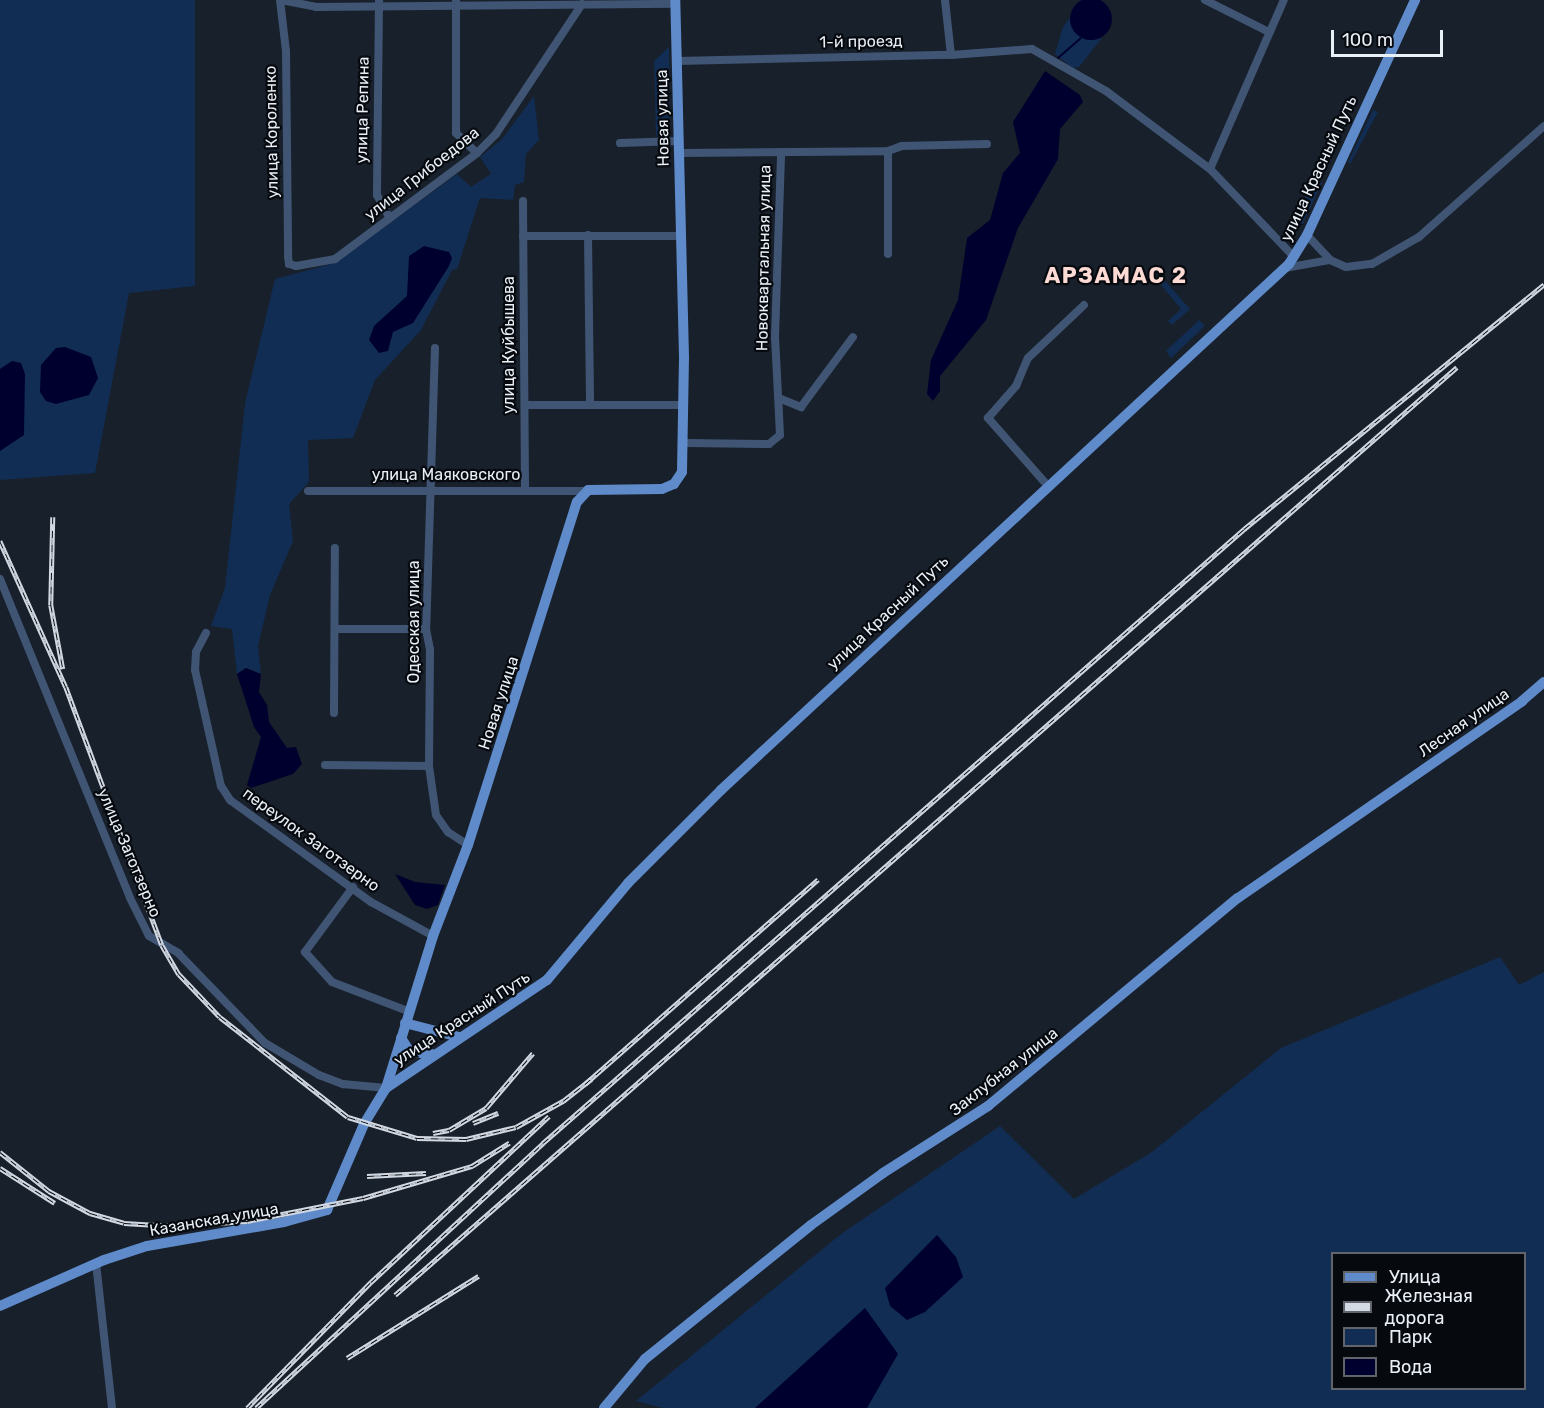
<!DOCTYPE html>
<meta charset="utf-8">
<style>
body{margin:0}
#map{position:relative;width:1544px;height:1408px;overflow:hidden;background:#18202b;font-family:Rubik,sans-serif}
div>[style]{position:absolute}
[style*='--x']{left:calc(var(--x)*1px);top:calc(var(--y)*1px);width:calc(var(--w)*1px);rotate:calc(var(--a)*1deg)}
.green>*{inset:0;background:#112d53}
.water>*{inset:0;background:#00002e}
.round{border-radius:50%}
.stream>*{height:2px;margin:-1px;padding:0 1px;transform-origin:1px;border-radius:1px;background:#00002e}
.minor>*{height:8px;margin:-4px;padding:0 4px;transform-origin:4px;border-radius:4px;background:#405574}
.major>*{height:10px;margin:-5px;padding:0 5px;transform-origin:5px;border-radius:5px;background:#5f8bca}
.rail>*{height:4.5px;margin-top:-2.25px;transform-origin:0;background:repeating-linear-gradient(90deg,#06090e 0 7px,#d3d9e2 0 14px);box-sizing:border-box;border-block:2px solid #d3d9e2}
span{translate:-50% -50%;white-space:nowrap;text-align:center;line-height:1.15;-webkit-text-stroke:4.5px #06090e;paint-order:stroke}
.street-label{font-size:16px;color:#e9eff7}
.district-label{font-size:22px;color:#fddad4;font-weight:700;letter-spacing:1.5px}
.legend{position:absolute;left:1331px;top:1252px;width:195px;height:138px;box-sizing:border-box;background:#06090e;border:2px solid #61656b;margin:0;padding:8px 10px;list-style:none;font-size:18px;color:#e9eff7}
.legend li{display:flex;align-items:center;gap:12px;height:30px}
.legend b{width:30px;border:2px solid #61656b}
.scale{position:absolute;left:1331px;top:30px;width:112px;height:27px;box-sizing:border-box;border:3px solid #e9eff7;border-top:0;padding-left:8px;font-size:18px;line-height:21px;white-space:nowrap;color:#e9eff7;-webkit-text-stroke:4px #06090e;paint-order:stroke}
</style>
<div id="map">
<div class="green">
<div style="clip-path:polygon(0 0,195px 0,195px 286px,129px 293px,95px 473px,0 480px)"></div>
<div style="clip-path:polygon(1070px 18px,1072px 28px,1088px 40px,1102px 38px,1079px 67px,1072px 68px,1055px 54px,1063px 27px)"></div>
<div style="clip-path:polygon(669px 47px,670px 137px,662px 138px,656px 135px,654px 61px)"></div>
<div style="clip-path:polygon(534px 96px,539px 140px,526px 154px,524px 182px,515px 185px,513px 200px,480px 198px,457px 269px,452px 270px,421px 330px,375px 380px,353px 438px,308px 440px,309px 482px,289px 504px,293px 541px,270px 595px,258px 646px,261px 674px,246px 668px,237px 674px,232px 629px,211px 626px,225px 588px,245px 403px,275px 279px,335px 263px,457px 174px,471px 187px,491px 174px,480px 157px,502px 139px)"></div>
<div style="clip-path:polygon(1373px 110px,1378px 112px,1350px 164px,1348px 162px)"></div>
<div style="clip-path:polygon(1314px 181px,1322px 183px,1302px 226px,1292px 222px)"></div>
<div style="clip-path:polygon(1165px 281px,1190px 309px,1172px 325px,1168px 321px,1181px 309px,1161px 285px)"></div>
<div style="clip-path:polygon(1199px 320px,1205px 326px,1171px 358px,1166px 351px)"></div>
<div style="clip-path:polygon(evenodd,1500px 957px,1519px 985px,1544px 972px,1544px 1408px,867px 1408px,872px 1397px,782px 1386px,755px 1408px,663px 1408px,636px 1401px,841px 1234px,1000px 1126px,1074px 1199px,1152px 1152px,1281px 1048px,1500px 957px,1332px 1254px,1524px 1254px,1524px 1388px,1332px 1388px,1332px 1254px)"></div>
</div>
<div class="water">
<div class="round" style="left:1070px;top:-2px;width:42px;height:42px"></div>
<div style="clip-path:polygon(1045px 71px,1080px 95px,1083px 102px,1060px 129px,1058px 159px,1018px 228px,986px 320px,940px 376px,940px 391px,933px 401px,927px 394px,931px 360px,958px 300px,967px 238px,990px 220px,1003px 173px,1020px 153px,1013px 122px)"></div>
<div style="clip-path:polygon(424px 246px,449px 252px,452px 258px,449px 266px,413px 323px,393px 332px,388px 351px,379px 353px,369px 340px,374px 326px,407px 296px,409px 256px)"></div>
<div style="clip-path:polygon(65px 347px,91px 357px,98px 378px,89px 395px,56px 404px,46px 401px,40px 392px,41px 365px,56px 348px)"></div>
<div style="clip-path:polygon(12px 361px,21px 363px,25px 374px,24px 435px,0 451px,0 369px)"></div>
<div style="clip-path:polygon(246px 668px,261px 674px,259px 692px,267px 705px,269px 722px,287px 748px,296px 747px,302px 764px,293px 774px,251px 788px,247px 785px,261px 737px,254px 727px,237px 674px)"></div>
<div style="clip-path:polygon(395px 874px,415px 882px,445px 885px,438px 905px,427px 909px,415px 905px)"></div>
<div style="clip-path:polygon(937px 1235px,956px 1257px,963px 1277px,925px 1312px,907px 1320px,890px 1306px,885px 1288px)"></div>
<div style="clip-path:polygon(865px 1308px,898px 1354px,867px 1408px,755px 1408px)"></div>
</div>
<div class="stream">
<div style="--x:1058;--y:58;--w:30;--a:-41"></div>
</div>
<div class="minor">
<div style="--x:280;--y:0;--w:51;--a:83.3"></div>
<div style="--x:286;--y:51;--w:205;--a:89.4"></div>
<div style="--x:288;--y:256;--w:8;--a:83"></div>
<div style="--x:289;--y:264;--w:7;--a:16"></div>
<div style="--x:296;--y:266;--w:40;--a:-10"></div>
<div style="--x:335;--y:259;--w:177;--a:-36.7"></div>
<div style="--x:477;--y:153;--w:27;--a:-45"></div>
<div style="--x:496;--y:134;--w:156;--a:-56.5"></div>
<div style="--x:281;--y:0;--w:36;--a:11"></div>
<div style="--x:316;--y:7;--w:359;--a:-0.5"></div>
<div style="--x:379;--y:0;--w:195;--a:90.6"></div>
<div style="--x:377;--y:195;--w:26;--a:61"></div>
<div style="--x:456;--y:0;--w:133;--a:90"></div>
<div style="--x:456;--y:133;--w:29;--a:44"></div>
<div style="--x:945;--y:0;--w:55;--a:83.8"></div>
<div style="--x:1205;--y:0;--w:72;--a:26.6"></div>
<div style="--x:677;--y:61;--w:274;--a:-1.3"></div>
<div style="--x:951;--y:55;--w:81;--a:-4.2"></div>
<div style="--x:1032;--y:49;--w:85;--a:29.6"></div>
<div style="--x:1106;--y:91;--w:130;--a:36.9"></div>
<div style="--x:1210;--y:169;--w:122;--a:46.3"></div>
<div style="--x:620;--y:143;--w:59;--a:-1.9"></div>
<div style="--x:888;--y:151;--w:15;--a:-20"></div>
<div style="--x:902;--y:146;--w:85;--a:-1.3"></div>
<div style="--x:679;--y:153;--w:209;--a:-0.5"></div>
<div style="--x:888;--y:151;--w:103;--a:90"></div>
<div style="--x:1210;--y:169;--w:184;--a:-66.4"></div>
<div style="--x:523;--y:201;--w:289;--a:89.6"></div>
<div style="--x:588;--y:235;--w:168;--a:89.3"></div>
<div style="--x:1307;--y:235;--w:34;--a:47"></div>
<div style="--x:1330;--y:260;--w:17;--a:24"></div>
<div style="--x:1346;--y:267;--w:26;--a:-7"></div>
<div style="--x:1372;--y:264;--w:54;--a:-29.9"></div>
<div style="--x:1419;--y:237;--w:167;--a:-41.6"></div>
<div style="--x:523;--y:236;--w:157;--a:0"></div>
<div style="--x:1285;--y:268;--w:46;--a:-10.1"></div>
<div style="--x:435;--y:348;--w:281;--a:91.8"></div>
<div style="--x:426;--y:629;--w:20;--a:79"></div>
<div style="--x:430;--y:649;--w:117;--a:90.5"></div>
<div style="--x:429;--y:766;--w:49;--a:81.9"></div>
<div style="--x:436;--y:815;--w:21;--a:55"></div>
<div style="--x:448;--y:832;--w:24;--a:33"></div>
<div style="--x:781;--y:399;--w:22;--a:22"></div>
<div style="--x:801;--y:407;--w:87;--a:-53.4"></div>
<div style="--x:525;--y:405;--w:159;--a:0"></div>
<div style="--x:685;--y:443;--w:84;--a:0.7"></div>
<div style="--x:769;--y:444;--w:14;--a:-39"></div>
<div style="--x:780;--y:435;--w:98;--a:-92.9"></div>
<div style="--x:775;--y:337;--w:185;--a:-88.1"></div>
<div style="--x:1048;--y:486;--w:91;--a:-131.4"></div>
<div style="--x:988;--y:418;--w:43;--a:-48.8"></div>
<div style="--x:1016;--y:386;--w:30;--a:-67"></div>
<div style="--x:1028;--y:358;--w:77;--a:-43.4"></div>
<div style="--x:308;--y:491;--w:276;--a:0"></div>
<div style="--x:0;--y:579;--w:344;--a:67.8"></div>
<div style="--x:130;--y:898;--w:42;--a:63.4"></div>
<div style="--x:149;--y:936;--w:34;--a:30"></div>
<div style="--x:178;--y:953;--w:125;--a:46"></div>
<div style="--x:265;--y:1043;--w:63;--a:30.7"></div>
<div style="--x:319;--y:1075;--w:26;--a:21"></div>
<div style="--x:343;--y:1084;--w:43;--a:5.3"></div>
<div style="--x:336;--y:629;--w:90;--a:0"></div>
<div style="--x:206;--y:633;--w:21;--a:118"></div>
<div style="--x:196;--y:652;--w:18;--a:93"></div>
<div style="--x:195;--y:670;--w:119;--a:77.4"></div>
<div style="--x:221;--y:786;--w:17;--a:57"></div>
<div style="--x:230;--y:800;--w:174;--a:35.9"></div>
<div style="--x:371;--y:902;--w:71;--a:28.7"></div>
<div style="--x:334;--y:713;--w:165;--a:-89.7"></div>
<div style="--x:325;--y:765;--w:104;--a:0.6"></div>
<div style="--x:353;--y:887;--w:81;--a:126.4"></div>
<div style="--x:305;--y:952;--w:40;--a:48"></div>
<div style="--x:332;--y:982;--w:81;--a:20.9"></div>
<div style="--x:96;--y:1263;--w:146;--a:83.7"></div>
</div>
<div class="major">
<div style="--x:405;--y:1023;--w:56;--a:14.5"></div>
<div style="--x:401;--y:1038;--w:17;--a:57"></div>
<div style="--x:410;--y:1052;--w:22;--a:5"></div>
<div style="--x:386;--y:1088;--w:159;--a:-72.8"></div>
<div style="--x:433;--y:936;--w:97;--a:-69"></div>
<div style="--x:468;--y:845;--w:360;--a:-72.4"></div>
<div style="--x:577;--y:502;--w:16;--a:-47"></div>
<div style="--x:588;--y:490;--w:74;--a:-0.8"></div>
<div style="--x:662;--y:489;--w:13;--a:-23"></div>
<div style="--x:674;--y:484;--w:14;--a:-56"></div>
<div style="--x:682;--y:472;--w:115;--a:-89"></div>
<div style="--x:684;--y:357;--w:357;--a:-91.4"></div>
<div style="--x:0;--y:1306;--w:114;--a:-23.9"></div>
<div style="--x:104;--y:1260;--w:45;--a:-18"></div>
<div style="--x:147;--y:1246;--w:139;--a:-9.9"></div>
<div style="--x:284;--y:1222;--w:45;--a:-15.6"></div>
<div style="--x:327;--y:1210;--w:94;--a:-66.7"></div>
<div style="--x:364;--y:1124;--w:42;--a:-58.6"></div>
<div style="--x:386;--y:1088;--w:194;--a:-33.9"></div>
<div style="--x:547;--y:980;--w:126;--a:-50.1"></div>
<div style="--x:628;--y:883;--w:132;--a:-45"></div>
<div style="--x:721;--y:790;--w:774;--a:-42.8"></div>
<div style="--x:1289;--y:264;--w:34;--a:-58"></div>
<div style="--x:1307;--y:235;--w:259;--a:-65.3"></div>
<div style="--x:604;--y:1408;--w:64;--a:-50.1"></div>
<div style="--x:645;--y:1359;--w:213;--a:-38.9"></div>
<div style="--x:811;--y:1225;--w:89;--a:-35.8"></div>
<div style="--x:883;--y:1173;--w:125;--a:-32.5"></div>
<div style="--x:988;--y:1106;--w:325;--a:-39.8"></div>
<div style="--x:1238;--y:898;--w:346;--a:-34.7"></div>
<div style="--x:1522;--y:701;--w:29;--a:-41"></div>
</div>
<div class="rail">
<div style="--x:53;--y:517;--w:88;--a:91.3"></div>
<div style="--x:51;--y:605;--w:65;--a:79.4"></div>
<div style="--x:0;--y:541;--w:160;--a:65.7"></div>
<div style="--x:66;--y:687;--w:275;--a:69.6"></div>
<div style="--x:162;--y:945;--w:34;--a:60"></div>
<div style="--x:179;--y:974;--w:59;--a:46.4"></div>
<div style="--x:220;--y:1017;--w:162;--a:38"></div>
<div style="--x:348;--y:1117;--w:72;--a:16.9"></div>
<div style="--x:417;--y:1138;--w:49;--a:1.2"></div>
<div style="--x:466;--y:1139;--w:51;--a:-13.5"></div>
<div style="--x:516;--y:1127;--w:54;--a:-29"></div>
<div style="--x:563;--y:1101;--w:36;--a:-38"></div>
<div style="--x:585;--y:1084;--w:310;--a:-41.3"></div>
<div style="--x:473;--y:1123;--w:27;--a:-22"></div>
<div style="--x:433;--y:1133;--w:16;--a:-11"></div>
<div style="--x:449;--y:1130;--w:43;--a:-30.7"></div>
<div style="--x:486;--y:1108;--w:72;--a:-49.5"></div>
<div style="--x:0;--y:1152;--w:63;--a:38.5"></div>
<div style="--x:49;--y:1191;--w:47;--a:28.2"></div>
<div style="--x:90;--y:1213;--w:35;--a:16"></div>
<div style="--x:124;--y:1223;--w:50;--a:3.4"></div>
<div style="--x:174;--y:1226;--w:73;--a:-3.9"></div>
<div style="--x:247;--y:1221;--w:118;--a:-11.2"></div>
<div style="--x:363;--y:1198;--w:114;--a:-16.4"></div>
<div style="--x:472;--y:1166;--w:44;--a:-31.9"></div>
<div style="--x:0;--y:1168;--w:65;--a:32.5"></div>
<div style="--x:367;--y:1176;--w:59;--a:-2.9"></div>
<div style="--x:395;--y:1295;--w:1410;--a:-41.15"></div>
<div style="--x:347;--y:1358;--w:155;--a:-32"></div>
<div style="--x:247;--y:1408;--w:177;--a:-45.5"></div>
<div style="--x:371;--y:1282;--w:243;--a:-43"></div>
<div style="--x:256;--y:1408;--w:391;--a:-42.7"></div>
<div style="--x:543;--y:1143;--w:932;--a:-41.21"></div>
<div style="--x:1244;--y:529;--w:387;--a:-39.2"></div>
</div>
<div class="street-label">
<span style="left:861px;top:42px;rotate:-1deg">1-й проезд</span>
<span style="left:363px;top:110px;rotate:-89deg">улица Репина</span>
<span style="left:663px;top:118px;rotate:-91deg">Новая улица</span>
<span style="left:272px;top:132px;rotate:-91deg">улица Короленко</span>
<span style="left:1319px;top:169px;rotate:-65deg">улица Красный Путь</span>
<span style="left:422px;top:174px;rotate:-38deg">улица Грибоедова</span>
<span style="left:764px;top:258px;rotate:-89deg">Новоквартальная улица</span>
<span style="left:509px;top:345px;rotate:-90deg">улица Куйбышева</span>
<span style="left:446px;top:475px">улица Маяковского</span>
<span style="left:888px;top:613px;rotate:-43deg">улица Красный Путь</span>
<span style="left:414px;top:622px;rotate:-90deg">Одесская улица</span>
<span style="left:499px;top:703px;rotate:-72deg">Новая улица</span>
<span style="left:1464px;top:723px;rotate:-35deg">Лесная улица</span>
<span style="left:311px;top:840px;rotate:36deg">переулок Заготзерно</span>
<span style="left:129px;top:853px;rotate:67deg">улица Заготзерно</span>
<span style="left:462px;top:1019px;rotate:-33deg">улица Красный Путь</span>
<span style="left:1004px;top:1072px;rotate:-38deg">Заклубная улица</span>
<span style="left:214px;top:1220px;rotate:-10deg">Казанская улица</span>
</div>
<div class="district-label">
<span style="left:1116px;top:276px">АРЗАМАС 2</span>
</div>
<ul class="legend">
<li><b style="height:8px;background:#5f8bca"></b>Улица</li>
<li><b style="height:8px;background:#d3d9e2"></b>Железная дорога</li>
<li><b style="height:16px;background:#112d53"></b>Парк</li>
<li><b style="height:16px;background:#00002e"></b>Вода</li>
</ul>
<div class="scale">100 m</div>
</div>
